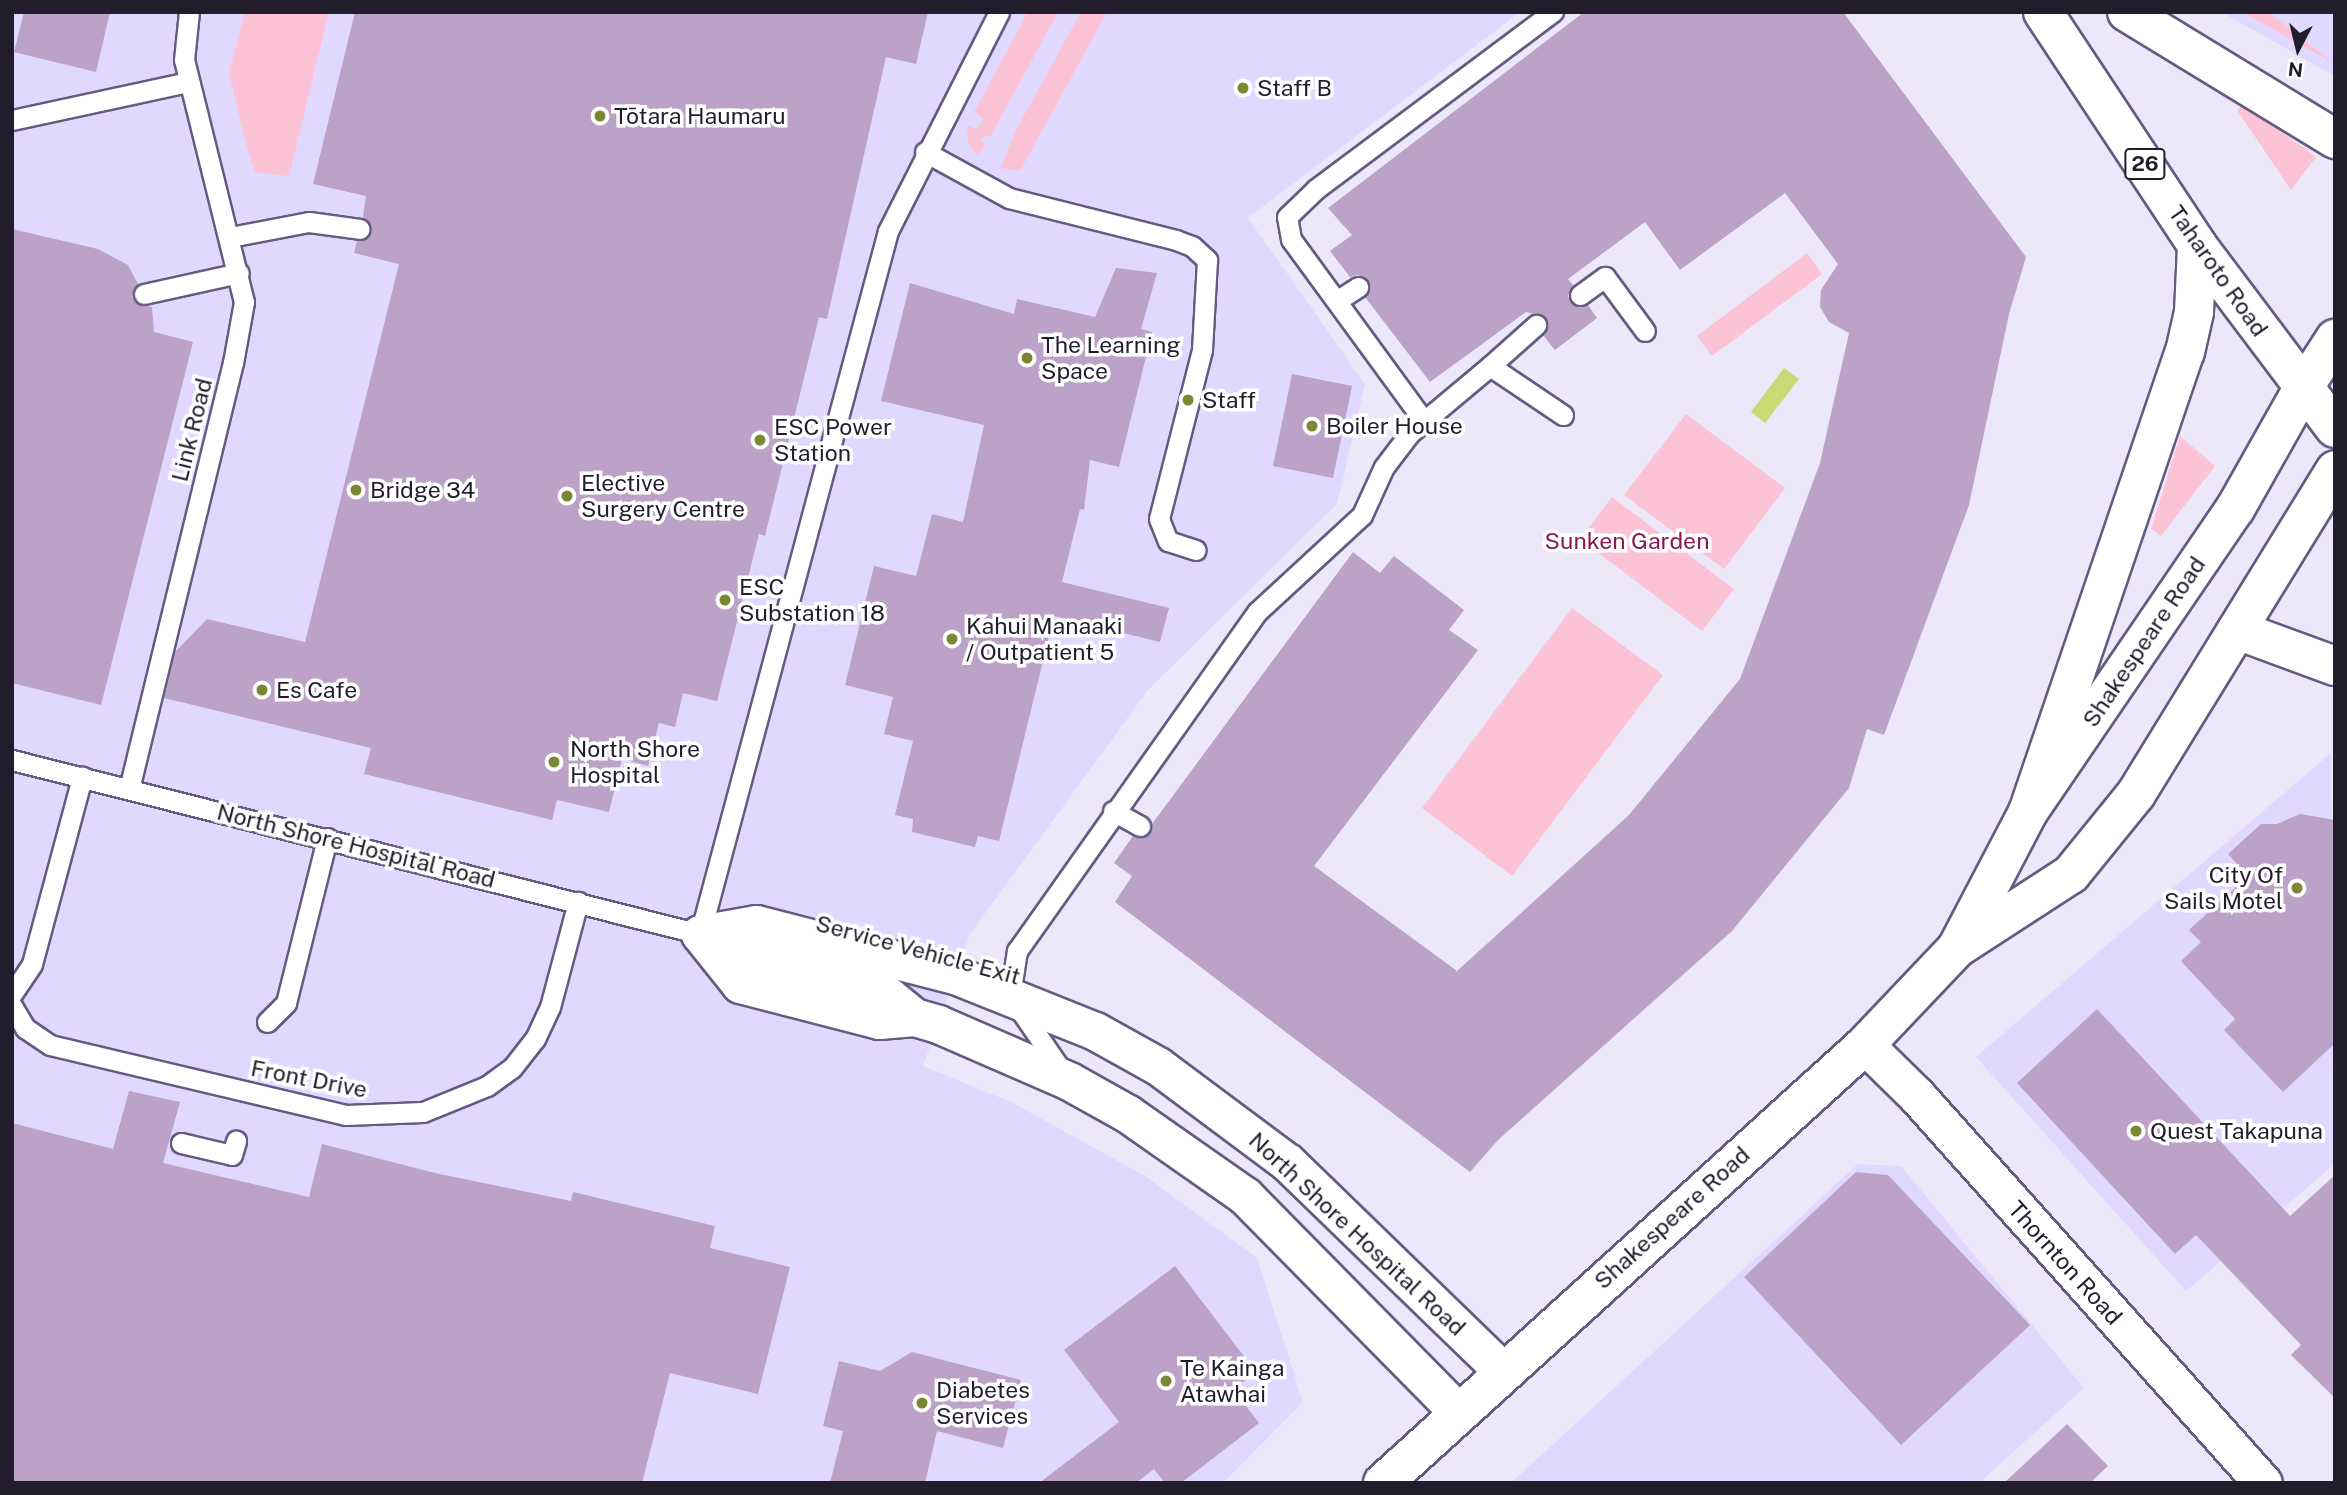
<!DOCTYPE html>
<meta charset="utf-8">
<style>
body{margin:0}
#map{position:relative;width:2347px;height:1495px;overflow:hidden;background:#ece8f9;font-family:"Public Sans",sans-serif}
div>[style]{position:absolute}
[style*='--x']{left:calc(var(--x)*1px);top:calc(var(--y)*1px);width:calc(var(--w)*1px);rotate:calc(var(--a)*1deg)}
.built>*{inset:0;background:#e1d8ff}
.green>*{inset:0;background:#fcc2d6}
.water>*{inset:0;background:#c9d976}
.building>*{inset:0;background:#bca2c6}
.roads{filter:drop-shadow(2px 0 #655b80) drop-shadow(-2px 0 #655b80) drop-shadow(0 2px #655b80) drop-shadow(0 -2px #655b80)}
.service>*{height:19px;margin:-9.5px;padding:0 9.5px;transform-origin:9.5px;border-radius:9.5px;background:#fff}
.minor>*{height:37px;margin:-18.5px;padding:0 18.5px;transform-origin:18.5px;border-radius:18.5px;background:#fff}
.tertiary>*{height:38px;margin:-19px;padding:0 19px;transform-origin:19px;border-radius:19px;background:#fff}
.secondary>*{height:38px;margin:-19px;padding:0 19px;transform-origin:19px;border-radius:19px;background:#fff}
.primary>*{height:38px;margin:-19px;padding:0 19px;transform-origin:19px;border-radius:19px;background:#fff}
.dots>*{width:19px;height:19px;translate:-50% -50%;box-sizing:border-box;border:4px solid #fff;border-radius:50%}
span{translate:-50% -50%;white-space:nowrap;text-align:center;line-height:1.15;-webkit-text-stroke:7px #fff;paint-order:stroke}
.shield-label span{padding:2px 5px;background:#fff;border:2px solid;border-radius:5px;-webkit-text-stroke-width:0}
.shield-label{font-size:21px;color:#211d2c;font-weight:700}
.poi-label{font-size:23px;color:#211d2c}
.left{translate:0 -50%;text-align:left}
.right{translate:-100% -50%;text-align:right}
.street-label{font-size:23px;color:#211d2c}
.park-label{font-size:23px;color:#891850}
.frame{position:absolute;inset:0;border:14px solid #211d2c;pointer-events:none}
.north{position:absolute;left:2263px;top:14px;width:70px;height:70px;-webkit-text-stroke:5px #fff;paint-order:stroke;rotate:187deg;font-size:19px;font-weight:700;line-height:28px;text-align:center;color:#211d2c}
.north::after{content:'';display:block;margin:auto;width:24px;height:32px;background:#211d2c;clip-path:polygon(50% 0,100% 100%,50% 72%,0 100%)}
</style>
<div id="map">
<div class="built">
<div style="clip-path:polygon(12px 12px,1520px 12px,1248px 218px,1365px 384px,1337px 504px,1148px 690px,970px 934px,923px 1066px,1011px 1102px,1145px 1176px,1257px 1258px,1303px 1402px,1223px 1483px,12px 1483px)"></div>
<div style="clip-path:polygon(2221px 12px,2335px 12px,2335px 76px)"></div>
<div style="clip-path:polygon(2331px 753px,2335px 1164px,2186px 1291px,1976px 1057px)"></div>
<div style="clip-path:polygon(1858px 1164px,1901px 1166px,2084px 1388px,1979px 1483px,1511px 1483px)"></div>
</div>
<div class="green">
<div style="clip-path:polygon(245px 12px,329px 12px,289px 176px,255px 172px,244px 137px,229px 73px)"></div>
<div style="clip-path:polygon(1028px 12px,1058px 12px,990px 137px,984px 135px,981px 141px,986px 144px,977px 156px,968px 142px,967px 125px,977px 130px,983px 118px,974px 112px)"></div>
<div style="clip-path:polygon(1081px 12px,1107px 12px,1020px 171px,1001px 168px,1015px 132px)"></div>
<div style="clip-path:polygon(2242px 12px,2268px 12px,2335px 64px)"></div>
<div style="clip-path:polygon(2243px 104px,2316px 157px,2291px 190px,2237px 110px)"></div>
<div style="clip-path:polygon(1807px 253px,1822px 274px,1712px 356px,1697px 336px)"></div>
<div style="clip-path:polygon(1686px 414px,1785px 488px,1724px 569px,1624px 495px)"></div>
<div style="clip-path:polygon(2180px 436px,2215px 466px,2161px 536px,2151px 529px)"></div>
<div style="clip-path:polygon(1612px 497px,1734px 589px,1702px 631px,1580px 539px)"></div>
<div style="clip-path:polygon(1572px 608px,1663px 675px,1512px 876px,1422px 808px)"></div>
</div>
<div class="water">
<div style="clip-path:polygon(1784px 368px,1799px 379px,1765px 423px,1751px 412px)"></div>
</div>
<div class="building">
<div style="clip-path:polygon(24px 12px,110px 12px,96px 72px,14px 52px)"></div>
<div style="clip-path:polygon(355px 12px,928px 12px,916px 64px,886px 57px,827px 319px,819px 317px,765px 536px,759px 534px,717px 701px,683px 693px,675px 727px,659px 723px,648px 766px,622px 759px,609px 812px,557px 800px,552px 820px,364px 774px,371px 748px,164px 698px,175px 652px,207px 619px,305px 642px,399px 264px,354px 253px,357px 241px,365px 240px,372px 231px,363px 217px,366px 196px,313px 184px)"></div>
<div style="clip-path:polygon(1584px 12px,1843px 12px,2026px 257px,2009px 314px,1969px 505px,1884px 735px,1867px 729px,1849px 788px,1732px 931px,1498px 1140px,1470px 1172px,1115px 902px,1132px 876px,1114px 863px,1133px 836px,1141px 838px,1150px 832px,1152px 824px,1353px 552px,1380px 573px,1394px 556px,1464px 610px,1449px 630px,1478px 650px,1314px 866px,1457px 971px,1629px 815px,1740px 679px,1820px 463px,1849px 333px,1829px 322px,1820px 307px,1821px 290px,1838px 264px,1785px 193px,1680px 270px,1645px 222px,1568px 279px,1573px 285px,1568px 296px,1571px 303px,1588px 305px,1597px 318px,1555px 350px,1543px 335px,1548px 328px,1546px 317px,1526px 312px,1430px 382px,1365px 297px,1368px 280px,1358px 275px,1350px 277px,1330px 251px,1352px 235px,1328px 208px)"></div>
<div style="clip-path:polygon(12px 229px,98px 249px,128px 265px,138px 284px,132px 297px,140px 305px,152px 307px,154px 332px,193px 342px,101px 705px,12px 683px)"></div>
<div style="clip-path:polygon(1116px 268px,1157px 273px,1141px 329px,1152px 332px,1119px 467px,1090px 460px,1084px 510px,1080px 509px,1062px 582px,1169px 608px,1160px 642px,1054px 616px,999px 841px,978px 836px,975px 847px,912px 832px,913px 819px,895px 815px,913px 741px,884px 734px,893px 697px,845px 685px,874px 566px,916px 576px,932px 514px,963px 522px,984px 425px,881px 401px,910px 283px,1014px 314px,1017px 299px,1095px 317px)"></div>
<div style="clip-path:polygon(1292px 374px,1352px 386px,1333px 478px,1273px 466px)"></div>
<div style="clip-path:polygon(2300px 814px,2335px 820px,2335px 1043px,2283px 1092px,2224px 1030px,2235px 1019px,2181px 961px,2201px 942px,2189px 930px,2248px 876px,2228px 854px,2261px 824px,2277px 824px)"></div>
<div style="clip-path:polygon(2097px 1009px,2290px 1216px,2335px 1175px,2335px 1398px,2291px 1355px,2301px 1345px,2196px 1235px,2175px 1254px,2017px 1083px)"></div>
<div style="clip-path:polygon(129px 1091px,180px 1102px,163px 1163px,309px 1197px,322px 1144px,435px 1173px,571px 1201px,573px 1192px,715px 1226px,710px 1248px,790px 1267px,758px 1394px,670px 1373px,642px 1483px,12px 1483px,12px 1123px,113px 1149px)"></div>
<div style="clip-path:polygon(1856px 1172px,1888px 1175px,2030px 1325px,1901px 1445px,1744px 1277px)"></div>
<div style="clip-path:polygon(1175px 1266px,1256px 1372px,1233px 1390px,1259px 1423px,1181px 1483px,1165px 1483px,1154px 1469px,1136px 1483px,1039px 1483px,1119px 1422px,1064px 1350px)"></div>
<div style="clip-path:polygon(912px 1352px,1021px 1380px,1003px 1448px,937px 1431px,925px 1483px,830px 1483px,843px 1431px,823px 1426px,839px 1361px,880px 1371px)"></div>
<div style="clip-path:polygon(2067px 1424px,2108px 1466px,2090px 1483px,2004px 1483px)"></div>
</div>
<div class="roads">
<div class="service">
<div style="--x:12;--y:120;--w:180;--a:-12.2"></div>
<div style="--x:925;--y:152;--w:96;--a:28.7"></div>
<div style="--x:1009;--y:198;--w:172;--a:14.1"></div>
<div style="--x:1176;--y:240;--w:17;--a:21"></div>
<div style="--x:1192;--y:246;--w:21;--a:43"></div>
<div style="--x:1207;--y:260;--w:90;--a:93.2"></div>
<div style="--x:1202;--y:350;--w:174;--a:104.3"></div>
<div style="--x:1159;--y:519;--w:24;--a:68"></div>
<div style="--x:1168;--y:541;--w:29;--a:18"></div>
<div style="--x:230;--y:237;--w:80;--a:-10.8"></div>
<div style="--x:309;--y:222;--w:51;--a:7.8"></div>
<div style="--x:144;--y:294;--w:97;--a:-12.5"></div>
<div style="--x:1580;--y:295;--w:31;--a:-36"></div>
<div style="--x:1605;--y:277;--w:67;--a:53.5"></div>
<div style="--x:1338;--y:300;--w:24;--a:-33"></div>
<div style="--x:1490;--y:366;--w:62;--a:-41.7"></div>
<div style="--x:1424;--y:421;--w:225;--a:-126.2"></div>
<div style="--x:1291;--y:239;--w:22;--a:-100"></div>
<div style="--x:1287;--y:217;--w:40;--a:-44"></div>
<div style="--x:1316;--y:189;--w:296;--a:-36.8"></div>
<div style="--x:12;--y:760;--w:710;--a:14.19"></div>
<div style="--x:700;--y:934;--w:728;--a:-75.03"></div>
<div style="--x:888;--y:231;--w:246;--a:-63.1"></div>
<div style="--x:129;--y:789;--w:439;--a:-76.3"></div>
<div style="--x:233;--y:363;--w:62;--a:-79.8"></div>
<div style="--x:244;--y:302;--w:249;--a:-103.9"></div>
<div style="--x:184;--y:60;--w:48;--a:-84.1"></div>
<div style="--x:1113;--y:811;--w:31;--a:29"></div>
<div style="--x:12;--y:994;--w:36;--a:-56"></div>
<div style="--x:32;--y:964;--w:194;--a:-75"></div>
<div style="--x:12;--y:1006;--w:26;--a:59"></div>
<div style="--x:25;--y:1028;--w:30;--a:34"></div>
<div style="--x:50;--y:1045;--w:304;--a:13.3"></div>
<div style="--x:346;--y:1115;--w:77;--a:-2.2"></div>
<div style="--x:423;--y:1112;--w:69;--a:-22.1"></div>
<div style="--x:487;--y:1086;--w:31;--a:-36"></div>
<div style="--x:512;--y:1068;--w:37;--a:-52"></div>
<div style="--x:535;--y:1039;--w:35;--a:-65"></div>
<div style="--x:550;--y:1007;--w:109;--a:-75.1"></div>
<div style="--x:267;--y:1022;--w:27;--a:-45"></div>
<div style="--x:286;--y:1003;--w:170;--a:-76"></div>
<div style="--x:1064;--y:1074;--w:96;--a:-124.4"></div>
<div style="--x:1010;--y:995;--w:45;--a:-81"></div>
<div style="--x:1017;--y:951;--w:415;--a:-54.7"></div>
<div style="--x:1257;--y:612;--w:143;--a:-42.7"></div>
<div style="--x:1362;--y:515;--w:53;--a:-65.4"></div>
<div style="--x:1384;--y:467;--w:43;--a:-52.6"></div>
<div style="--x:1410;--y:433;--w:104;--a:-39.9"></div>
<div style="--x:1490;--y:366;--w:88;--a:33.9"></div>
<div style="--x:181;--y:1143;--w:52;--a:13.2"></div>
<div style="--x:232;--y:1155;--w:15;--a:-74"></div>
</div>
<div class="minor">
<div style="--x:700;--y:934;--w:57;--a:-10.1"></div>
<div style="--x:756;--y:924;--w:205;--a:14.4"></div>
<div style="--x:955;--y:975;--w:151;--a:21.8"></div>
<div style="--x:1095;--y:1031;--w:72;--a:29.1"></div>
<div style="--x:1158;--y:1066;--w:161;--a:36.7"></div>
<div style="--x:1287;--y:1162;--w:299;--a:44.1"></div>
<div style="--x:700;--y:934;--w:64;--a:51.3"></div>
<div style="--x:740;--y:984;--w:144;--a:14.5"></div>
<div style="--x:879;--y:1020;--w:35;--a:-5"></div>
<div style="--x:914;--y:1017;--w:25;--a:16"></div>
<div style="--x:938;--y:1024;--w:143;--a:23.5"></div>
<div style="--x:1069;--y:1081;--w:68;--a:29.2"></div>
<div style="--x:1128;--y:1114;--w:143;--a:35"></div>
<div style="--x:1245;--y:1196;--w:302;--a:45.4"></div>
<div style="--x:736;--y:954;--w:156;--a:15.2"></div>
<div style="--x:887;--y:995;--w:35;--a:39"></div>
<div style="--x:1865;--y:1045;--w:73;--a:44.4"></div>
<div style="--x:1917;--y:1096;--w:519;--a:48.2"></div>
</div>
<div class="tertiary">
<div style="--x:2302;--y:390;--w:61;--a:-57.1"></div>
</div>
<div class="secondary">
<div style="--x:1958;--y:946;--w:151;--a:-62.4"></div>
<div style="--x:2028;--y:812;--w:367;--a:-55.7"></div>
<div style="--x:2235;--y:509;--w:137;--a:-60.6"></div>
<div style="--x:1383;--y:1483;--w:651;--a:-42.26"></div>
<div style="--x:1865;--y:1045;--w:134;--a:-46.5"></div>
<div style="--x:1957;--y:948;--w:136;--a:-33"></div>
<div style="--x:2071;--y:874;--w:103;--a:-50.9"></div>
<div style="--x:2136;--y:794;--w:380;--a:-58.4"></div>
</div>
<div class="primary">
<div style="--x:2043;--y:12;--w:279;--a:56.5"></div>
<div style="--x:2197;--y:245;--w:229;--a:53"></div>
<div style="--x:2127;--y:12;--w:244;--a:31.4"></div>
<div style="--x:2237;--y:630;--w:104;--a:20.2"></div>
<div style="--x:2028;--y:812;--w:486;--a:-71.2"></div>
<div style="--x:2185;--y:352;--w:41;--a:-77.3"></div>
<div style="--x:2194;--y:312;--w:67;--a:-87.4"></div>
</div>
</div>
<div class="dots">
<div style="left:1243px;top:88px;background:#7b8734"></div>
<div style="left:600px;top:116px;background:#7b8734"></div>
<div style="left:1027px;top:358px;background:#7b8734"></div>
<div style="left:1188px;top:400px;background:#7b8734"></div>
<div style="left:1312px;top:426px;background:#7b8734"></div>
<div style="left:760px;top:440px;background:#7b8734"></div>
<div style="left:356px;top:490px;background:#7b8734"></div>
<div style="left:567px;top:496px;background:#7b8734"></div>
<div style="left:725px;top:600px;background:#7b8734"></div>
<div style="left:952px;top:639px;background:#7b8734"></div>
<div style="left:262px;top:690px;background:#7b8734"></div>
<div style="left:554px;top:762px;background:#7b8734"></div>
<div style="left:2297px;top:888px;background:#7b8734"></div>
<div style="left:2136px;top:1131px;background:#7b8734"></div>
<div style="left:1166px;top:1381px;background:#7b8734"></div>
<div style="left:922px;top:1403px;background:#7b8734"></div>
</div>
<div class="shield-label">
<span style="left:2145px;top:164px">26</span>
</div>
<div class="poi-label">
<span class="left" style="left:1257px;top:88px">Staff B</span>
<span class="left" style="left:614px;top:116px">Tōtara Haumaru</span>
<span class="left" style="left:1041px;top:358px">The Learning<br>Space</span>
<span class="left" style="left:1202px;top:400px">Staff</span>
<span class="left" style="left:1326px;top:426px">Boiler House</span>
<span class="left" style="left:774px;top:440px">ESC Power<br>Station</span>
<span class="left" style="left:581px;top:496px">Elective<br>Surgery Centre</span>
<span class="left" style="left:370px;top:490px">Bridge 34</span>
<span class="left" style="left:739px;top:600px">ESC<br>Substation 18</span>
<span class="left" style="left:966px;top:639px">Kahui Manaaki<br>/ Outpatient 5</span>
<span class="left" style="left:276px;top:690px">Es Cafe</span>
<span class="left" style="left:570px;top:762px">North Shore<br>Hospital</span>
<span class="right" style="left:2283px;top:888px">City Of<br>Sails Motel</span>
<span class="left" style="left:2150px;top:1131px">Quest Takapuna</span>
<span class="left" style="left:1180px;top:1381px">Te Kainga<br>Atawhai</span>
<span class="left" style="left:936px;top:1403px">Diabetes<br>Services</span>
</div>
<div class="street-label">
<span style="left:2218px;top:271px;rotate:55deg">Taharoto Road</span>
<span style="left:192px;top:430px;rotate:-76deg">Link Road</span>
<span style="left:2144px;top:642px;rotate:-56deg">Shakespeare Road</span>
<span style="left:356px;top:846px;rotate:14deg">North Shore Hospital Road</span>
<span style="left:918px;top:950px;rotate:15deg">Service Vehicle Exit</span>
<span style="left:309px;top:1079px;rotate:11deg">Front Drive</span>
<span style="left:1672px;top:1218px;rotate:-42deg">Shakespeare Road</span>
<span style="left:1357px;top:1234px;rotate:43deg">North Shore Hospital Road</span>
<span style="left:2065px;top:1263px;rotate:48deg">Thornton Road</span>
</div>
<div class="park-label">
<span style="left:1627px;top:541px">Sunken Garden</span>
</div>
<div class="frame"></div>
<div class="north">N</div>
</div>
